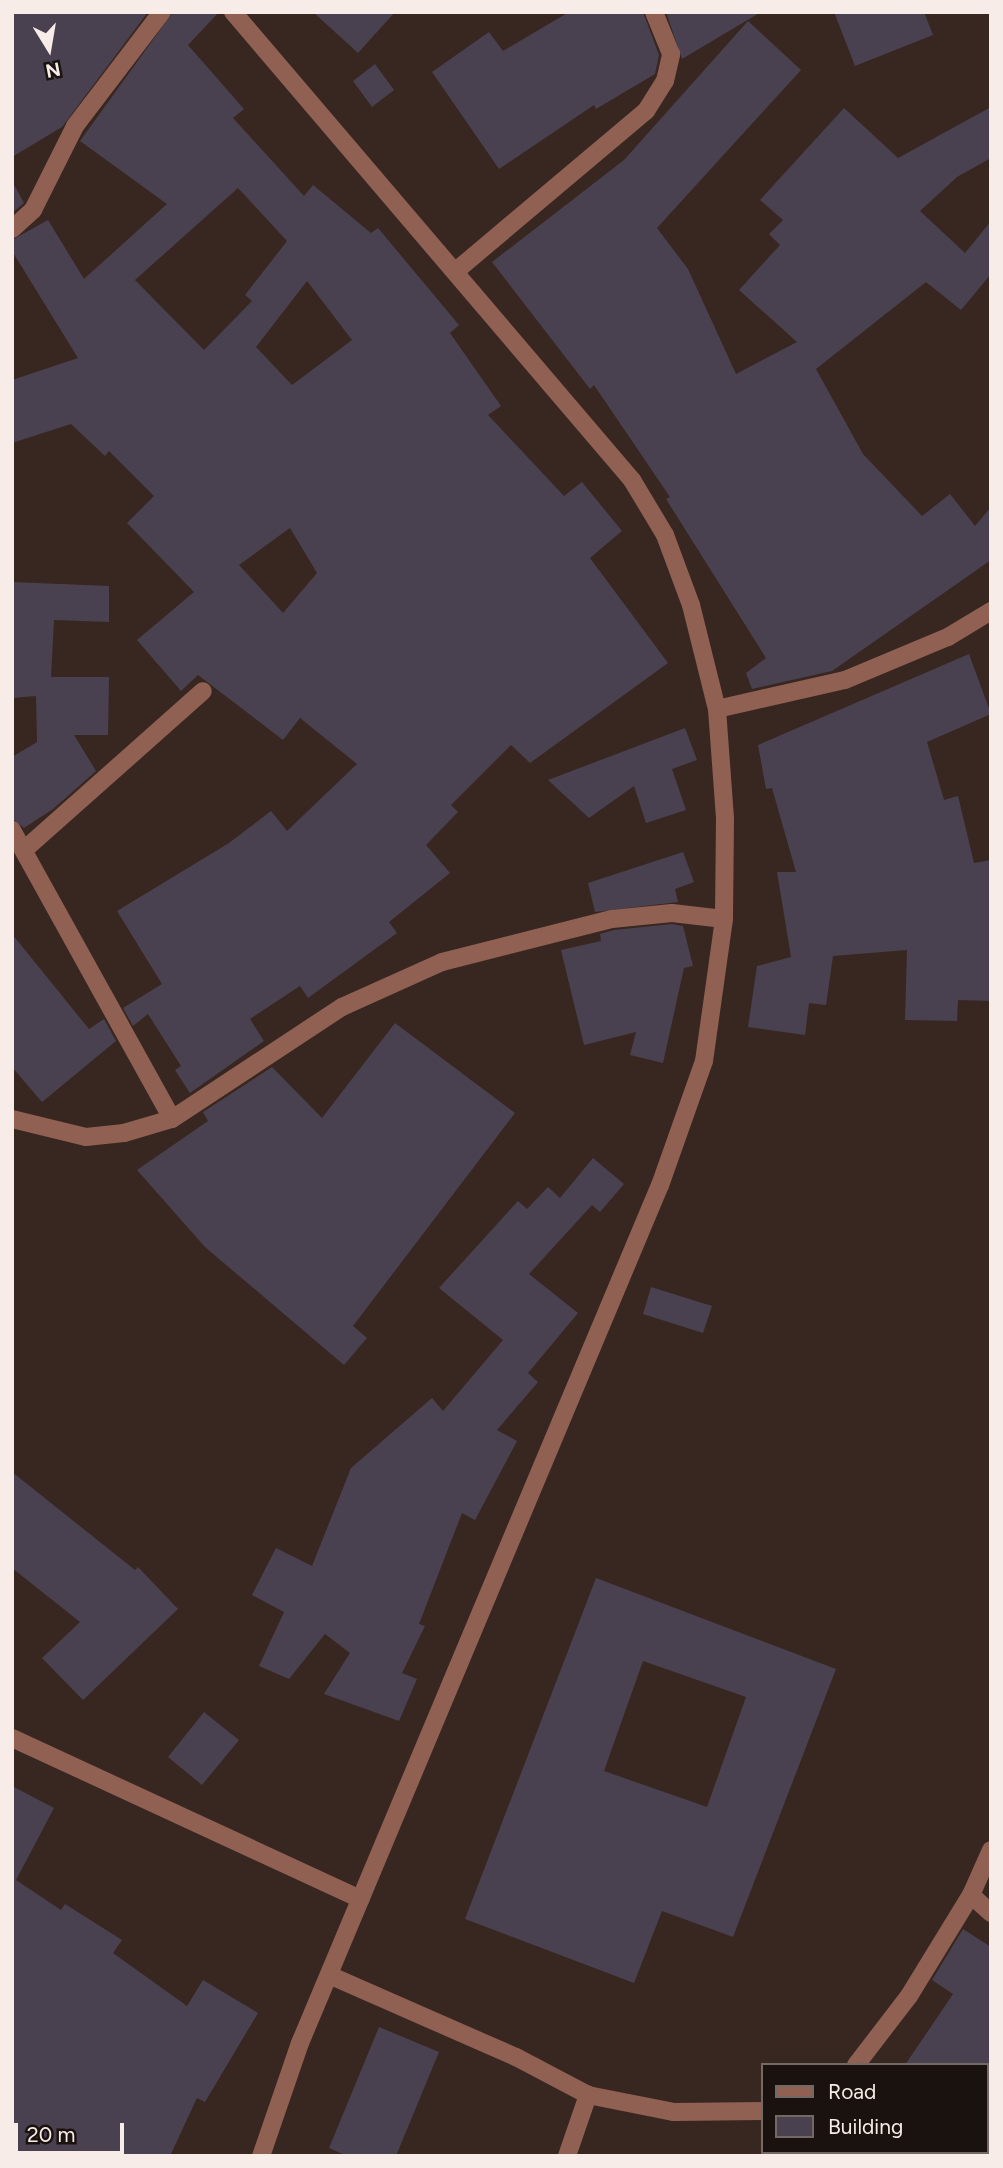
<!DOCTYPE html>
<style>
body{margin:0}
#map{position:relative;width:1003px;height:2168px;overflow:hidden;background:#382721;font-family:Figtree,sans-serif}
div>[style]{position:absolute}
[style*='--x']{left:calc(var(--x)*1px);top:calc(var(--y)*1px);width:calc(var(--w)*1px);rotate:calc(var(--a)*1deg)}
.building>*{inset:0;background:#494150}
.minor>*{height:18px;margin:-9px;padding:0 9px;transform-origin:9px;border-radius:9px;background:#906052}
span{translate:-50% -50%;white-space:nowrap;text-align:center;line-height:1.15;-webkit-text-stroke:7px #1a120f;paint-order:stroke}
.frame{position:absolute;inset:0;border:14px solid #f7ece7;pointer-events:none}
.legend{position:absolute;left:761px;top:2063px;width:228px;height:91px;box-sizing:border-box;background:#1a120f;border:2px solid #726965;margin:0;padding:9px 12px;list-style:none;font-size:21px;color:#f7ece7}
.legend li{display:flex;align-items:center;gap:14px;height:35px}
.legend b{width:35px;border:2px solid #726965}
.north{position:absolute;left:14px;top:14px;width:70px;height:70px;-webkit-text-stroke:5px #1a120f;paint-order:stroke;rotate:169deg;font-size:19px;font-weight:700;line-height:28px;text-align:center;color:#f7ece7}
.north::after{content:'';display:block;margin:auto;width:24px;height:32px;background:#f7ece7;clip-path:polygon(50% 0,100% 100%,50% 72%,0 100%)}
.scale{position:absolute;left:14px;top:2123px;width:110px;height:32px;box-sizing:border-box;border:4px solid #f7ece7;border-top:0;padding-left:9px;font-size:21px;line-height:24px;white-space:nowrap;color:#f7ece7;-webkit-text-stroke:5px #1a120f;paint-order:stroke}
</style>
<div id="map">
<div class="building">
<div style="clip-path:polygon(12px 12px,148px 12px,62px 127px,12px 157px)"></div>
<div style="clip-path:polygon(evenodd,173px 12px,219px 12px,188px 45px,244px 109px,233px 118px,304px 196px,313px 185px,371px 233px,378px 228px,459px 325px,450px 333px,501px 406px,488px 415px,564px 496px,582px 482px,622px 531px,590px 558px,668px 663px,530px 763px,511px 745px,451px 805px,458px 812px,426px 845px,450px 873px,389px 922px,397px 933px,308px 998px,300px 986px,250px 1019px,264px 1041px,190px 1093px,175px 1070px,181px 1066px,148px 1014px,133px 1026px,123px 1008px,162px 984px,117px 911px,229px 843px,271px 811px,287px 831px,357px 764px,300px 718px,283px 740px,198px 675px,181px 691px,137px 640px,194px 592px,127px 523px,154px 496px,109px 451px,105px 456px,71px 424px,12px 443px,12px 380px,78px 358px,12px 251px,12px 240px,48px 220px,84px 279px,167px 204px,80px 141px,173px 12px,238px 188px,287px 241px,245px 295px,252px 301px,204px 350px,135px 280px,238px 188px,173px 12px,307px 281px,352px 340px,292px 385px,256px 347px,307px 281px,173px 12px,290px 528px,317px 573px,283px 613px,239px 565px,290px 528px)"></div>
<div style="clip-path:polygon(313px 12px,395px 12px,358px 53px)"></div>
<div style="clip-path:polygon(569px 12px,643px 12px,659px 55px,655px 74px,596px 109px,594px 105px,499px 169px,432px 72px,489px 32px,503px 51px)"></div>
<div style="clip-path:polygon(666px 12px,761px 12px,682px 59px)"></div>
<div style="clip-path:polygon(834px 12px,924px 12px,933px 35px,855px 66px)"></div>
<div style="clip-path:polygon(748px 21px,801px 70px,657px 228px,688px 269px,736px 374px,797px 342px,739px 290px,780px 245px,769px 234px,783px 220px,760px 200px,844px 108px,898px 158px,991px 107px,991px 158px,957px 177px,920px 211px,965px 253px,991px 221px,991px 274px,961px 310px,926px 282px,816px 369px,863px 454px,922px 516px,950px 494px,975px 526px,991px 507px,991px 560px,832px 671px,752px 689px,746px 673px,766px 658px,666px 499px,670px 497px,594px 385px,590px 389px,492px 262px,624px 160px)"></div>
<div style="clip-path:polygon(375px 64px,394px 90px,372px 107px,353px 81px)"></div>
<div style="clip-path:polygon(12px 181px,24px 203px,12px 213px)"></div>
<div style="clip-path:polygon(12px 582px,109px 586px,109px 622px,54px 620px,51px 677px,109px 677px,108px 735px,74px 735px,96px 771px,53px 809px,24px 828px,12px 819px,12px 757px,37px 742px,36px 696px,12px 698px)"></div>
<div style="clip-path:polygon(969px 654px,991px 714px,927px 742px,944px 800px,958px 796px,974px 863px,991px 860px,991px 1001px,958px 1000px,957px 1021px,905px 1020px,907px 950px,833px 956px,826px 1005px,809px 1003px,805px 1035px,748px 1027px,757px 966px,791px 957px,777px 872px,796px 872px,772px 788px,766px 789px,758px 745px)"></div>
<div style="clip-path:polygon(685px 728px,697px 760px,672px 769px,686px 810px,646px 823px,634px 786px,589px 818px,548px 780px)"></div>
<div style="clip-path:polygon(683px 852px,694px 882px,675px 889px,678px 902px,595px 912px,588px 883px)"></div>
<div style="clip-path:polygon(672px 924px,683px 926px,693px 966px,684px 968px,663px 1063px,630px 1055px,636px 1032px,584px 1045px,561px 950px,601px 941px,600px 934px,614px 930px)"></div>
<div style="clip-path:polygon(12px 934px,89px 1029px,104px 1019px,116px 1041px,42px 1102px,12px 1067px)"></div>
<div style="clip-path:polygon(395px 1023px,515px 1113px,353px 1326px,367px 1338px,344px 1365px,205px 1247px,137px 1170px,208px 1121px,203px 1112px,272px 1067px,322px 1118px)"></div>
<div style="clip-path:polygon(593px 1158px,624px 1184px,600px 1212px,592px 1205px,529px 1274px,578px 1313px,528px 1373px,538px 1382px,497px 1430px,517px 1441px,475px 1520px,462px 1513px,419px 1624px,425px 1626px,402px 1673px,417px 1679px,399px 1721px,324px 1694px,350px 1653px,325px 1634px,289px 1679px,259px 1666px,284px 1612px,252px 1595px,276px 1548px,312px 1566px,351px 1468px,432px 1398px,443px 1411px,503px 1340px,439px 1288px,518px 1201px,527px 1209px,548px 1187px,560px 1198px)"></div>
<div style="clip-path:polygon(651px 1287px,712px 1306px,703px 1333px,643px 1314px)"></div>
<div style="clip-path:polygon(12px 1472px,135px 1570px,138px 1567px,178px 1609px,83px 1700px,42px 1658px,80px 1622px,12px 1568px)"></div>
<div style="clip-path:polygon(evenodd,596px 1578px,836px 1669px,733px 1937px,662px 1911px,634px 1983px,465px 1919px,596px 1578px,643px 1661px,746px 1697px,707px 1807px,604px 1771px,643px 1661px)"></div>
<div style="clip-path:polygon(204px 1712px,239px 1740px,202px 1785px,168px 1757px)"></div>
<div style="clip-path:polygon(12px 1786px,54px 1808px,16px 1880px,61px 1910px,65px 1904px,122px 1940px,113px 1953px,187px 2006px,203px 1980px,258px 2013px,205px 2102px,197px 2098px,170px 2156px,12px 2156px)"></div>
<div style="clip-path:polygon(963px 1929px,991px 1947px,991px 2065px,905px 2065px,953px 1994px,932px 1980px)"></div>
<div style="clip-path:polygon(379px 2027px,439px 2052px,396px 2156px,347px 2156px,329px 2148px)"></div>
</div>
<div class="minor">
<div style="--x:233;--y:12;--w:615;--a:49.55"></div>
<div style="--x:632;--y:480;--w:64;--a:59"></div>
<div style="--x:665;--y:535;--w:75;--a:69.6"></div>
<div style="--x:691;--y:605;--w:107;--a:76"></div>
<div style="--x:717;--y:709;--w:110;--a:85.8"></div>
<div style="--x:725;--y:819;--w:100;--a:90.6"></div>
<div style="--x:724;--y:919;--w:143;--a:98"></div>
<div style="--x:704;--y:1061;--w:132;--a:109.5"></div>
<div style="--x:660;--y:1185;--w:930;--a:112.76"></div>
<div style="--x:300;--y:2043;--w:120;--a:109"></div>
<div style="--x:12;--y:229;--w:28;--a:-42"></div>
<div style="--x:33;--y:210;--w:94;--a:-63.4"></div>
<div style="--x:75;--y:126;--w:143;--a:-52.7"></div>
<div style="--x:457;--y:270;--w:247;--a:-40.1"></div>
<div style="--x:646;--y:111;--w:36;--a:-58"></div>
<div style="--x:665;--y:81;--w:28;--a:-77"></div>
<div style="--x:671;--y:54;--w:45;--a:-112"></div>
<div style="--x:717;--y:709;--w:131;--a:-12.8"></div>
<div style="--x:845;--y:680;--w:112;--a:-22.7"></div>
<div style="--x:948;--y:637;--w:50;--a:-31.2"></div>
<div style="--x:12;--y:830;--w:330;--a:61"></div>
<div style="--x:24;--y:850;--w:239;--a:-41.6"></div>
<div style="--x:12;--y:1119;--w:76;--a:13.7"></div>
<div style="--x:86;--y:1137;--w:38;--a:-6"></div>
<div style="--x:124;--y:1133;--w:50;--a:-16.3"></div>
<div style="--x:172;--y:1119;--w:204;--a:-33.4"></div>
<div style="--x:342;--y:1007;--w:110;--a:-24.2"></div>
<div style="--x:442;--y:962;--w:175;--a:-14.2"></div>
<div style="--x:612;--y:919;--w:60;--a:-5.7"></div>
<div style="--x:672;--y:913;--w:52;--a:6.6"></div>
<div style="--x:12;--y:1738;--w:384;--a:24.8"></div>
<div style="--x:971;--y:1895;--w:27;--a:42"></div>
<div style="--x:329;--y:1975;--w:204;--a:23.7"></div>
<div style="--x:516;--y:2057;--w:81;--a:27.8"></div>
<div style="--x:588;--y:2095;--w:88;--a:11.2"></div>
<div style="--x:674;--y:2112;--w:89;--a:-0.6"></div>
<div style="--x:856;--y:2065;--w:87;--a:-52.5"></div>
<div style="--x:909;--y:1996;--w:119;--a:-58.5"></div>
<div style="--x:971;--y:1895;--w:49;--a:-66"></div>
<div style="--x:950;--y:2152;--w:6;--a:45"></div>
<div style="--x:567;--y:2156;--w:65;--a:-71"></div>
</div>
<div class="frame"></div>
<ul class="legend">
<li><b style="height:9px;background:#906052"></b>Road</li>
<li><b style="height:19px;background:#494150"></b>Building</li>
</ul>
<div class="north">N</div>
<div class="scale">20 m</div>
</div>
